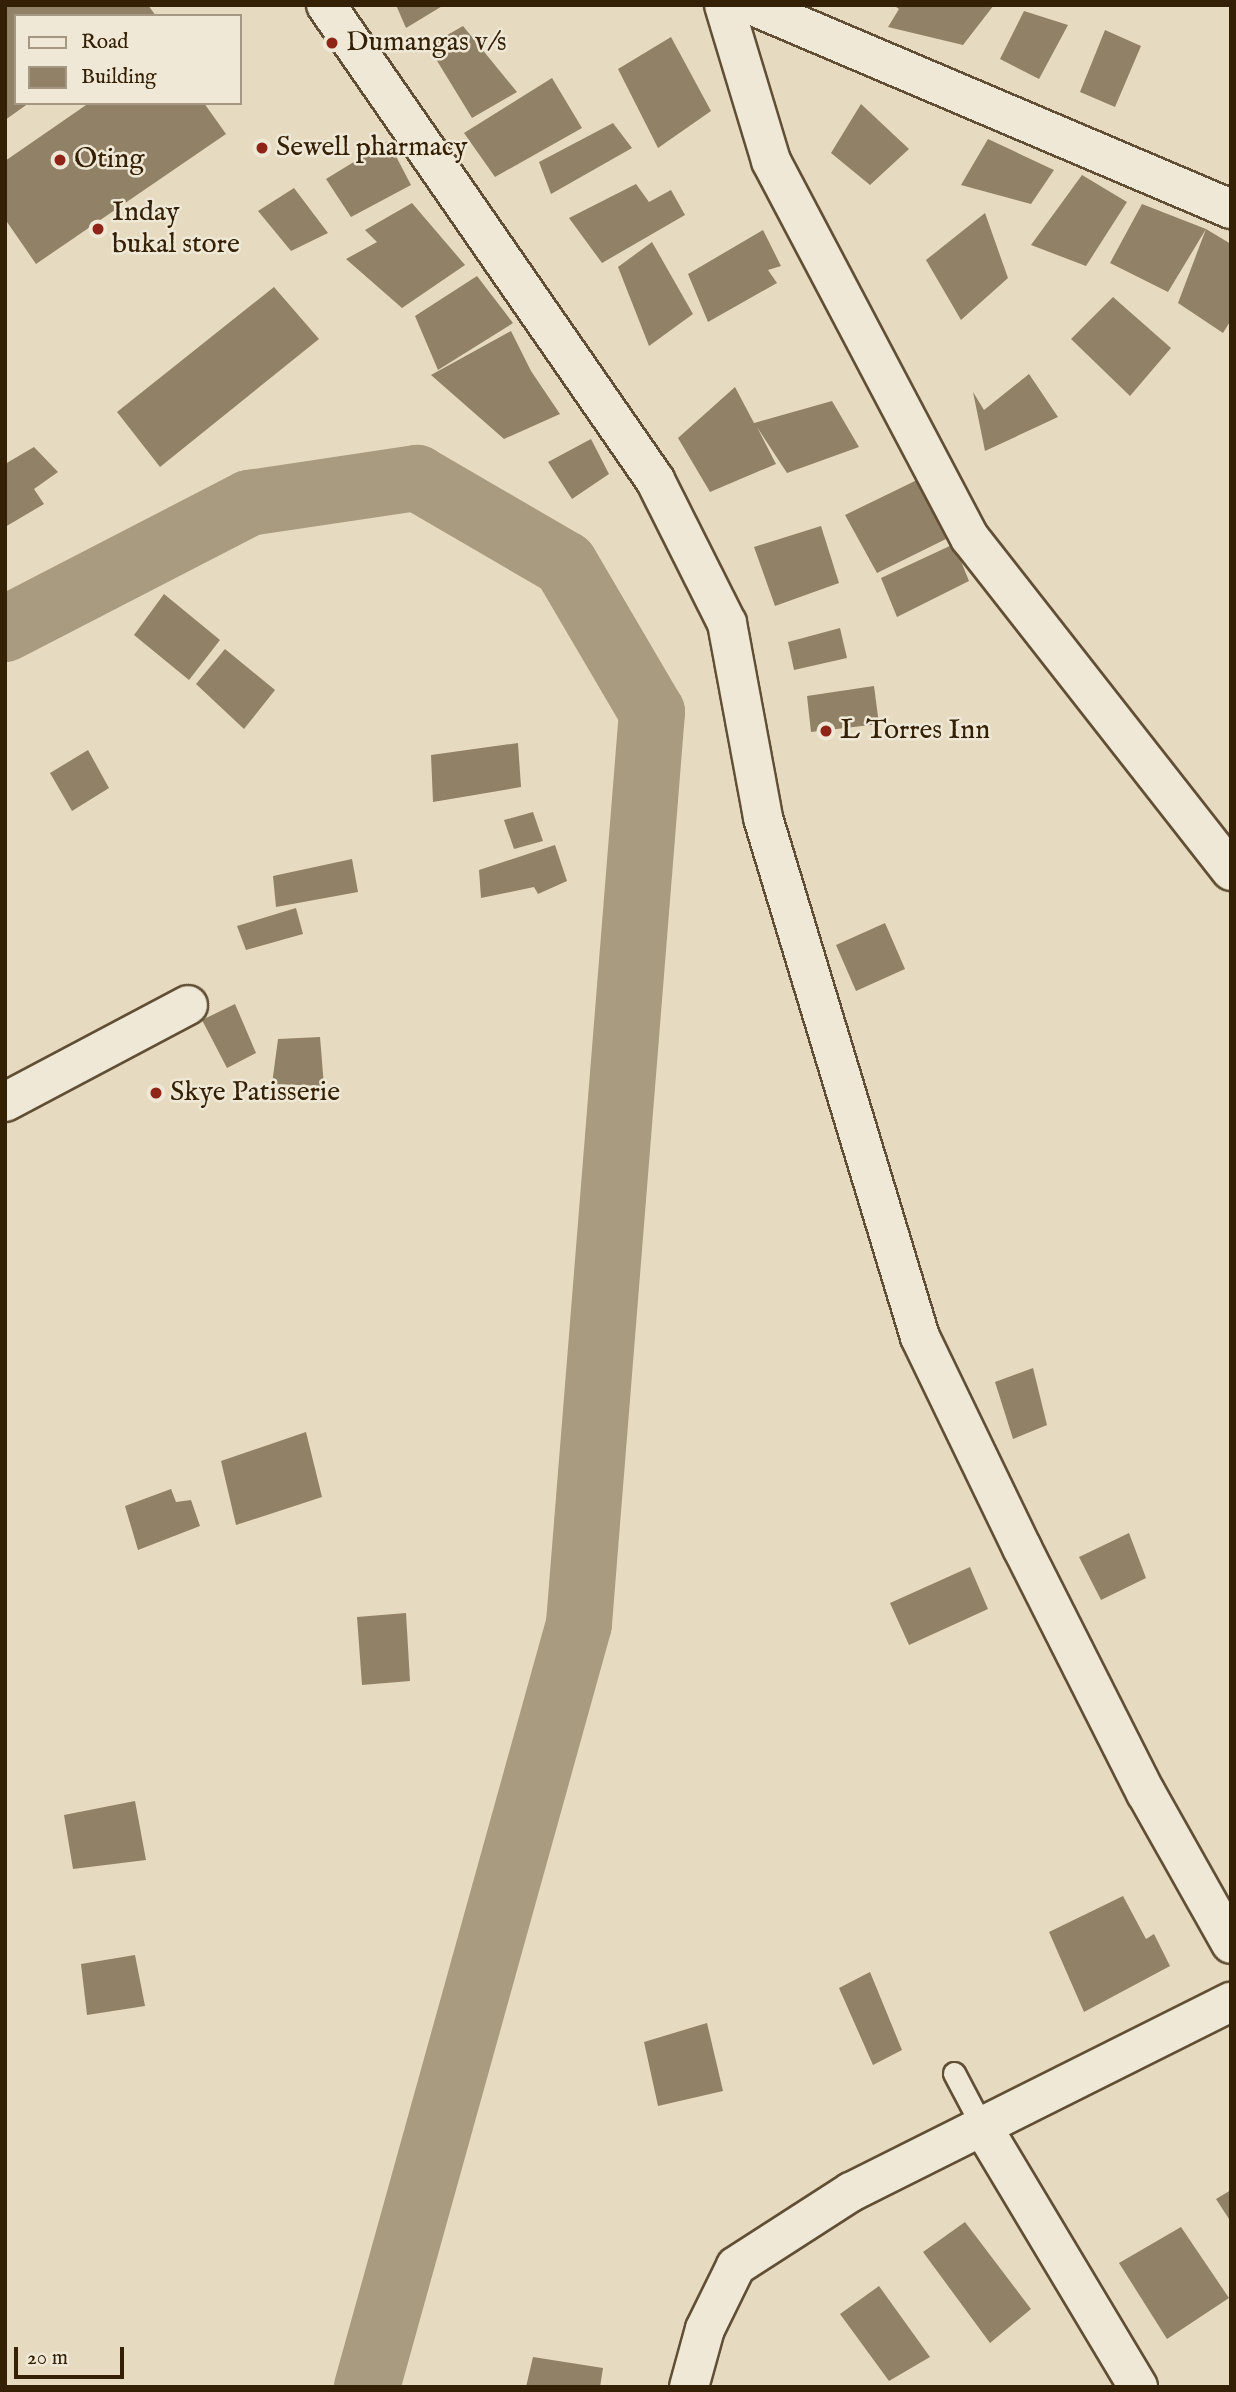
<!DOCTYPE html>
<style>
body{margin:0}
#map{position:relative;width:1236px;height:2392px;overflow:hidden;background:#e6dbc0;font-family:"IM FELL English",serif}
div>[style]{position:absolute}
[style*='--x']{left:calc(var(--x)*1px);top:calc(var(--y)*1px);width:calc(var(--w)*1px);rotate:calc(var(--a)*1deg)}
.river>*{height:66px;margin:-33px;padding:0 33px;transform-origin:33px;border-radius:33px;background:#a99b80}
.building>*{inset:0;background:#918166}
.roads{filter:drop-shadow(2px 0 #604f34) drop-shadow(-2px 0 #604f34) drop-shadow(0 2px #604f34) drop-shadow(0 -2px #604f34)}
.service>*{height:21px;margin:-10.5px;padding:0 10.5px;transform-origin:10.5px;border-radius:10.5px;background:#efe8d6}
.minor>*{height:38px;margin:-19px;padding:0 19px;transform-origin:19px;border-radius:19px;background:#efe8d6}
.tertiary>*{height:38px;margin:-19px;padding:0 19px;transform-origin:19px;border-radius:19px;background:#efe8d6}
.dots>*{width:19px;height:19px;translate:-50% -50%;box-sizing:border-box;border:4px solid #efe8d6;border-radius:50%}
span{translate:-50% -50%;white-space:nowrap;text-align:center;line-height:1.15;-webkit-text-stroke:5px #efe8d6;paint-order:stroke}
.poi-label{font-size:28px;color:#342005}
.left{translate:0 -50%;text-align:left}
.frame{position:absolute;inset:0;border:7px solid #342005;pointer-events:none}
.legend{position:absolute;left:14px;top:14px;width:228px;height:91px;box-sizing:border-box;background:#efe8d6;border:2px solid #a49882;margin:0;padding:9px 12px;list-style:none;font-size:21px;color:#342005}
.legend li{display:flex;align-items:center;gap:14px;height:35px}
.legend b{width:35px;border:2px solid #a49882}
.scale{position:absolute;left:14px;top:2347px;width:110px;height:32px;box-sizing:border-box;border:4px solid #342005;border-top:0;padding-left:9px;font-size:21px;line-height:24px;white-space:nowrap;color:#342005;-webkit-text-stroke:5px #efe8d6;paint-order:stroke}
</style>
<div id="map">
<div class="river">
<div style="--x:5;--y:629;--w:275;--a:-27.3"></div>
<div style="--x:249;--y:503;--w:170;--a:-8.5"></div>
<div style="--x:417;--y:478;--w:171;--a:30.2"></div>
<div style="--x:565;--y:564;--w:172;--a:59.6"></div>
<div style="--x:652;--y:712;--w:915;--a:94.58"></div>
<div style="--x:579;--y:1624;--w:792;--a:105.53"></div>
</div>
<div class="building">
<div style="clip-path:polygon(5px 5px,148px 5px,156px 16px,16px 16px,16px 103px,29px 103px,5px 120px)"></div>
<div style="clip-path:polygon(396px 5px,444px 5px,406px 28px)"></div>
<div style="clip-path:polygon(893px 5px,994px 5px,963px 45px,888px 27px,899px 9px)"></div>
<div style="clip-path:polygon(1024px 11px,1068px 25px,1039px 79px,1000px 59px)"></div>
<div style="clip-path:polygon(463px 26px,517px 92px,472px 118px,428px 46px)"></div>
<div style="clip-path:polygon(1105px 30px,1141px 46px,1115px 107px,1080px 92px)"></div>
<div style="clip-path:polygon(671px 37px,711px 111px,658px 148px,618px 69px)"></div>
<div style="clip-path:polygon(552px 78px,582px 128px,495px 177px,464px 133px)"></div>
<div style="clip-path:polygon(89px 103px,204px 103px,226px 134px,36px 264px,5px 219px,5px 161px)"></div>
<div style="clip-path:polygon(861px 104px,909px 149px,870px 185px,831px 153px)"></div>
<div style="clip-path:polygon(613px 123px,632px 148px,551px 194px,539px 162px)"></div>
<div style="clip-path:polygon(988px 139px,1054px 170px,1031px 204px,961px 185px)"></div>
<div style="clip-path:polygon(388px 141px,411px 185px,351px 217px,326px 179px)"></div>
<div style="clip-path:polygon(1082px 175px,1127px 202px,1086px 266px,1031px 245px)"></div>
<div style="clip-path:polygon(636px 184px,649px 202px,671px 190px,685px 215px,602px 263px,569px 218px)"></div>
<div style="clip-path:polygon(294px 188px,328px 233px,291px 251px,258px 211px)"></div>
<div style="clip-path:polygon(412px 203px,465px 265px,402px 308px,346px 259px,377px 242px,365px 230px)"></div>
<div style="clip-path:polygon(1142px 204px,1206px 229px,1231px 244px,1231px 320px,1223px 333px,1178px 303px,1206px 229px,1168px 292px,1110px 263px)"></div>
<div style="clip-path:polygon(985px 213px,1008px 278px,961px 320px,926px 260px)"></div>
<div style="clip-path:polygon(763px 230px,781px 266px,768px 270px,777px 283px,708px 322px,688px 274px)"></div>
<div style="clip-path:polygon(652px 242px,693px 314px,649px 346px,618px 267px)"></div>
<div style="clip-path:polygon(477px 276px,513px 323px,438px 370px,415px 316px)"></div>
<div style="clip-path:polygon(274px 287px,319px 339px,160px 467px,117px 412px)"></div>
<div style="clip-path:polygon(1113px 297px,1171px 348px,1130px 396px,1071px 339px)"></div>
<div style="clip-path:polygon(511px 331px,531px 371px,560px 414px,504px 439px,431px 375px)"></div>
<div style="clip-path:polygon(1029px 374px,1058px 417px,985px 451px,973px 392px,984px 410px)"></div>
<div style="clip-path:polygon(735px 387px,754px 423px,832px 401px,859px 447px,787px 473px,757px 427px,776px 464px,710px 492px,678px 438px)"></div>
<div style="clip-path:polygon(591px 439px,609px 474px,572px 499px,548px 462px)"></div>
<div style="clip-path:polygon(34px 447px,58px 472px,34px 489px,44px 504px,5px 527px,5px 464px)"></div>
<div style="clip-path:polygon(917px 480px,946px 539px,877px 573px,845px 515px)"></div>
<div style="clip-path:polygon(821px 526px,839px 583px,775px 606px,754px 547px)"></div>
<div style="clip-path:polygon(954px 544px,969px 581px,897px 617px,881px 578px)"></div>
<div style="clip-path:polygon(164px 594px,220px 640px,189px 680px,134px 635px)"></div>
<div style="clip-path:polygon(840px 628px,847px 658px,794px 670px,788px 642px)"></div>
<div style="clip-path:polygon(225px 649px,275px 690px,244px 729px,196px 684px)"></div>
<div style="clip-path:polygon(874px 686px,879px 724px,811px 732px,807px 696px)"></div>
<div style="clip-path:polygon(518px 743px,521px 787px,433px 802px,431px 755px)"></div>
<div style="clip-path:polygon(88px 750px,109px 788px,72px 811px,50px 773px)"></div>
<div style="clip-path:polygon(533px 812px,543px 841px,514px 849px,504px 820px)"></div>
<div style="clip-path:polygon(555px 845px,567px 881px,538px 894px,534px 887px,481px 898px,479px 870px)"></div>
<div style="clip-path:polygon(352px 859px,358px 892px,276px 907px,273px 876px)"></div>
<div style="clip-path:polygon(296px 908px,303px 934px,246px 950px,237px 926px)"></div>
<div style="clip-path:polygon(885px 923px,905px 969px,856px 991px,836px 945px)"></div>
<div style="clip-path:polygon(235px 1004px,256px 1053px,227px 1068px,202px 1020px)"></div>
<div style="clip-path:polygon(320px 1037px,324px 1086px,272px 1084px,278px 1039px)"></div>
<div style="clip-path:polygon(1033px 1368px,1047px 1425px,1013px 1439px,995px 1382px)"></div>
<div style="clip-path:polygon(306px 1432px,322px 1497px,236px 1525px,221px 1461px)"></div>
<div style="clip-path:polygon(171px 1489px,176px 1502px,191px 1500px,200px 1526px,138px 1550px,125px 1506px)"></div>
<div style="clip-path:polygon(1129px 1533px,1146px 1578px,1101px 1600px,1079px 1557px)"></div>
<div style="clip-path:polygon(970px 1567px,988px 1609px,909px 1645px,890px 1603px)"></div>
<div style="clip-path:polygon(406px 1613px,410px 1681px,362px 1685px,357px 1617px)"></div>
<div style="clip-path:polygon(135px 1801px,146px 1860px,73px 1869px,64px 1815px)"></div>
<div style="clip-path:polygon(1123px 1896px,1146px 1939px,1154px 1934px,1170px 1966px,1084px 2012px,1049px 1932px)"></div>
<div style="clip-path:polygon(135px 1955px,145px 2006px,87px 2015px,81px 1964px)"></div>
<div style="clip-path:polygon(870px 1972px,902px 2050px,873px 2065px,839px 1988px)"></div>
<div style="clip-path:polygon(707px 2023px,723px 2091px,658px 2106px,644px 2042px)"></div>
<div style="clip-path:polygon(1231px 2190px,1231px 2222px,1216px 2199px)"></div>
<div style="clip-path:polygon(965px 2222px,1031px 2309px,990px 2343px,923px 2252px)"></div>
<div style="clip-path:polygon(1181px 2227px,1229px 2298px,1167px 2339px,1119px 2263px)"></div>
<div style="clip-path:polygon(879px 2286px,930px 2357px,889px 2381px,840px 2314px)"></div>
<div style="clip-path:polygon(533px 2357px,603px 2368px,600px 2387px,526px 2387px)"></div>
</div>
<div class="roads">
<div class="service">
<div style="--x:954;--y:2073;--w:60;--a:62.2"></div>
</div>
<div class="minor">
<div style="--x:724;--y:5;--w:163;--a:73.2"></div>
<div style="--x:771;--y:161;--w:426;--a:62.2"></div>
<div style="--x:970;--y:538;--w:423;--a:51.9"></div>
<div style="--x:751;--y:5;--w:522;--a:23.03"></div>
<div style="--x:5;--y:1102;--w:207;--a:-27.9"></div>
<div style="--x:982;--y:2126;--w:304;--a:59.1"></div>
<div style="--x:689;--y:2387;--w:60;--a:-74.6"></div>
<div style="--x:705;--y:2329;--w:70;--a:-63.8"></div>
<div style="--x:736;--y:2266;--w:137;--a:-32.8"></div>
<div style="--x:851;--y:2192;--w:425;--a:-26.6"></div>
</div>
<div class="tertiary">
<div style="--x:326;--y:5;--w:578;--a:55.29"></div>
<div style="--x:655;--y:480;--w:160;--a:63.3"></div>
<div style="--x:727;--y:623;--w:198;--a:79.5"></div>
<div style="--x:763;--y:818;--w:542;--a:73.17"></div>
<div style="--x:920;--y:1337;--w:234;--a:64.2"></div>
<div style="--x:1022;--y:1548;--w:275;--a:63.2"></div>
<div style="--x:1146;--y:1793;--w:173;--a:60.6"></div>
</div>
</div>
<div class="dots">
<div style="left:332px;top:43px;background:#8f2418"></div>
<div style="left:262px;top:148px;background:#8f2418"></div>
<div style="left:60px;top:160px;background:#8f2418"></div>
<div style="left:98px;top:229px;background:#8f2418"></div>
<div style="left:826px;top:731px;background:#8f2418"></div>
<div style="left:156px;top:1093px;background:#8f2418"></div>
</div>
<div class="poi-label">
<span class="left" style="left:346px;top:43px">Dumangas v/s</span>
<span class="left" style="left:276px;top:148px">Sewell pharmacy</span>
<span class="left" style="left:74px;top:160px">Oting</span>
<span class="left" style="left:112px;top:229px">Inday<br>bukal store</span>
<span class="left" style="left:840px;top:731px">L Torres Inn</span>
<span class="left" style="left:170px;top:1093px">Skye Patisserie</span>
</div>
<div class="frame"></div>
<ul class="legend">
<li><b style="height:9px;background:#efe8d6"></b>Road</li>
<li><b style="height:19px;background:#918166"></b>Building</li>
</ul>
<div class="scale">20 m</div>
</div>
